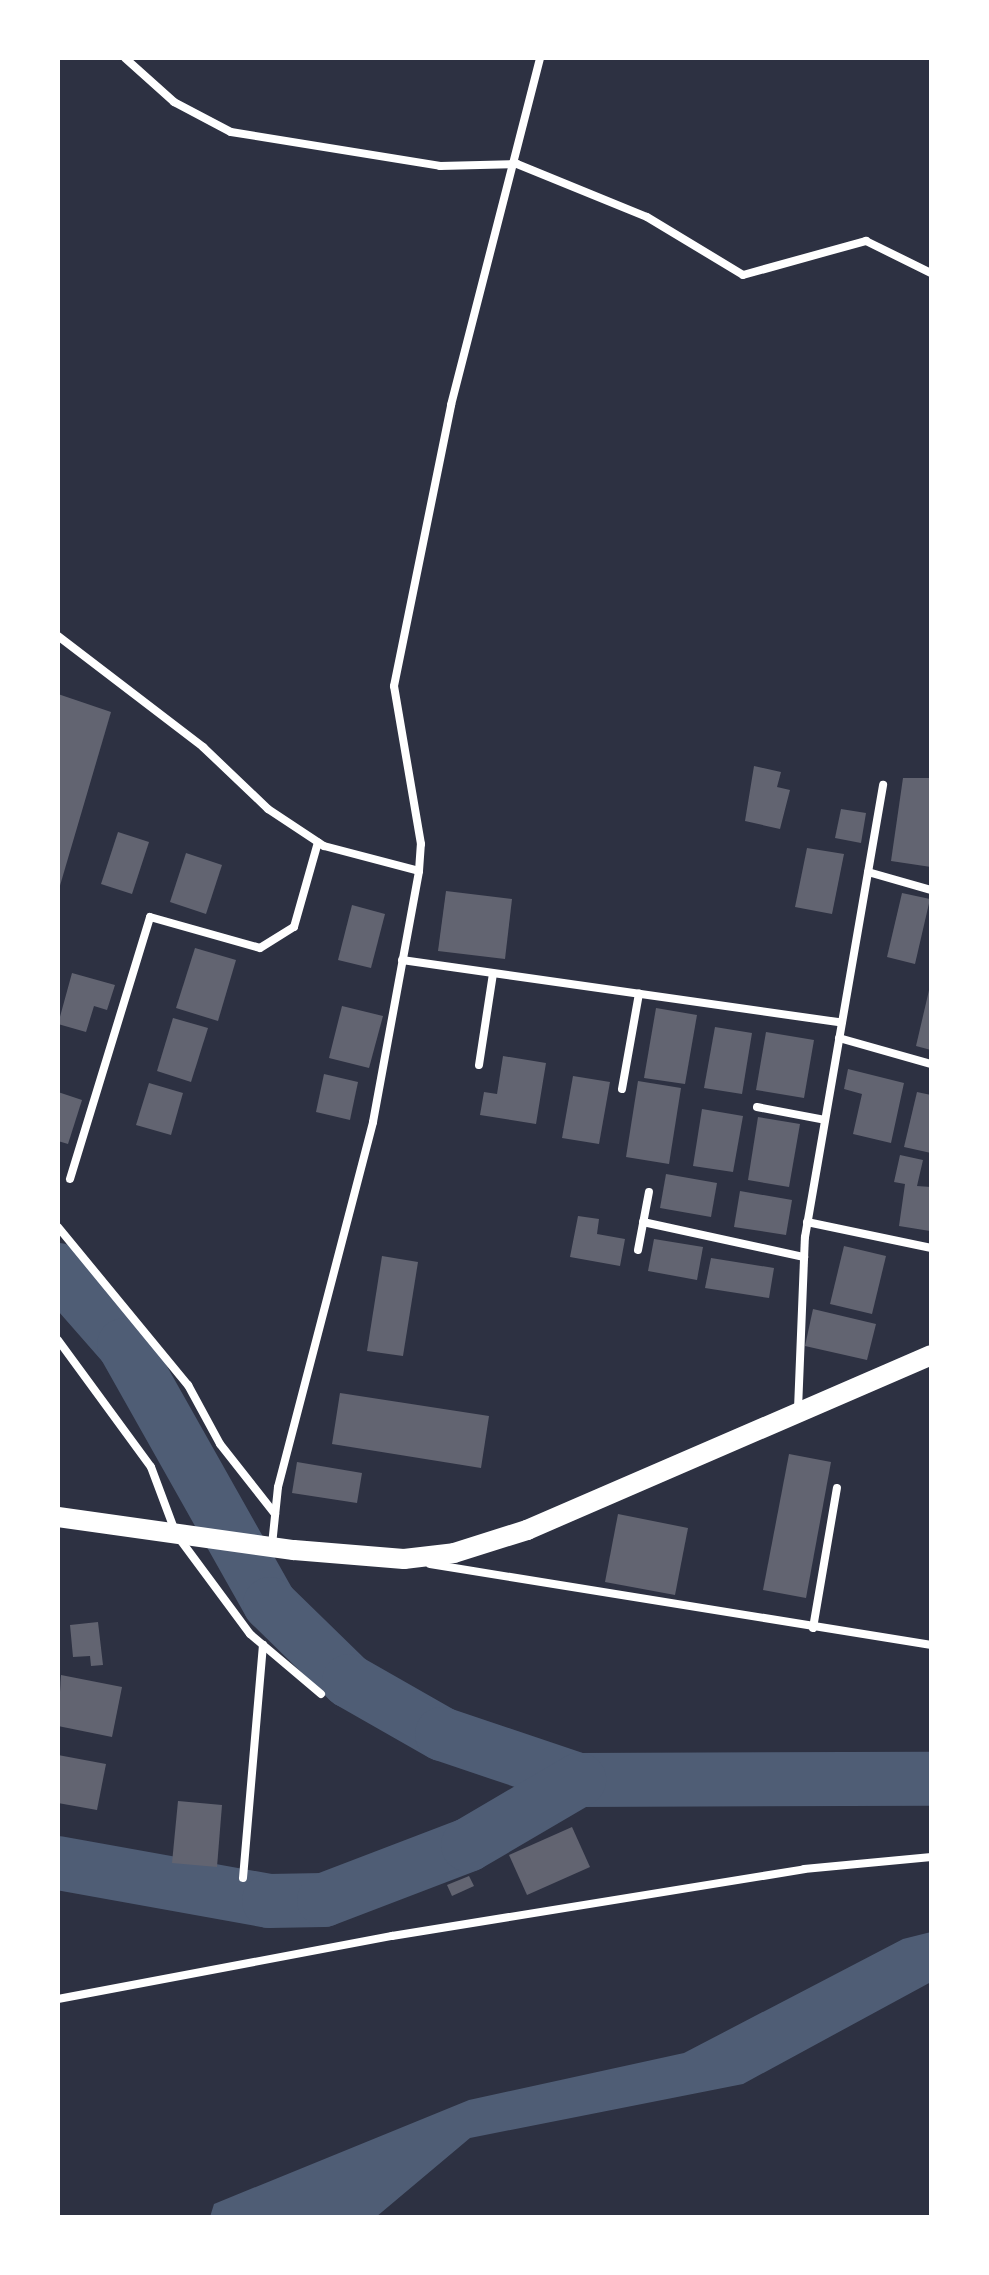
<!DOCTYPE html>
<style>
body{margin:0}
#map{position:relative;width:989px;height:2275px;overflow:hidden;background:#2d3142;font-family:"Golos Text",sans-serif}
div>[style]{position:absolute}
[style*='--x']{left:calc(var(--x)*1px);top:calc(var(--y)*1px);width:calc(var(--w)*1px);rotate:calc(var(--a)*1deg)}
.water>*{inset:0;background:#4f5d75}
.river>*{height:54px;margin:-27px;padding:0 27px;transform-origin:27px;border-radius:27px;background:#4f5d75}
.building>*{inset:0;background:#626471}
.minor>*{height:8px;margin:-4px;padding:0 4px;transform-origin:4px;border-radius:4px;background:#fff}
.primary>*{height:20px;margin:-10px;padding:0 10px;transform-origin:10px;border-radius:10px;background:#fff}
span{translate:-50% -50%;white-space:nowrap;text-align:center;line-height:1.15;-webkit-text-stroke:7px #fff;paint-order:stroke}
.frame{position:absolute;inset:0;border:60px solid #fff;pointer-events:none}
</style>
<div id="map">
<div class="water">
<div style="clip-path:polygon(931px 1932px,931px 1982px,743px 2084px,470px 2138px,376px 2217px,210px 2217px,214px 2204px,469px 2100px,684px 2053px,903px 1939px)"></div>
</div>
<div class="river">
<div style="--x:58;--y:1270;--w:100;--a:48.7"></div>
<div style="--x:124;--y:1345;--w:297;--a:60.6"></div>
<div style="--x:270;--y:1604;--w:110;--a:44.3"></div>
<div style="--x:349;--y:1681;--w:107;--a:29.7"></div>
<div style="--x:442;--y:1734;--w:145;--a:18.6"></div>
<div style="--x:579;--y:1780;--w:352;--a:-0.2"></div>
<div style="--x:58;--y:1863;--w:214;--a:10.2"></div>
<div style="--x:269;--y:1901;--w:55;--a:-1"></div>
<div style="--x:324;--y:1900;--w:154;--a:-20.9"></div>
<div style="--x:468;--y:1845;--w:129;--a:-30.4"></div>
</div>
<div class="building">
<div style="clip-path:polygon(58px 694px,111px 712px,59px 889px,58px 889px)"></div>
<div style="clip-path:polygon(754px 766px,781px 772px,777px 787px,790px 790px,780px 829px,745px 821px)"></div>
<div style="clip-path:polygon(903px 778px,931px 778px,931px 867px,891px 861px)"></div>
<div style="clip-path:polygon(841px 809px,866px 813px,861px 843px,835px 838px)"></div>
<div style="clip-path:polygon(118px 832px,149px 842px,132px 894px,101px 884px)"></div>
<div style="clip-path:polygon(807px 848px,844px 854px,832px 914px,795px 907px)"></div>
<div style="clip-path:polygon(186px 853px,222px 865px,206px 914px,170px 902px)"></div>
<div style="clip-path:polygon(446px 891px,512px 899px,505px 959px,438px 951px)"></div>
<div style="clip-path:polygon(902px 893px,930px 899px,915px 964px,887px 957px)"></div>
<div style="clip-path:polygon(352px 905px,385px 914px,371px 968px,338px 960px)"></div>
<div style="clip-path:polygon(195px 948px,236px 960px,218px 1021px,176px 1008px)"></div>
<div style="clip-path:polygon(72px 973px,115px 985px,107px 1010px,94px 1006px,86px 1032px,58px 1024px)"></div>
<div style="clip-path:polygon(930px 986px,931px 986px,931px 1050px,916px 1046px)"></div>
<div style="clip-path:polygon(342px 1006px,383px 1016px,369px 1068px,329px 1058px)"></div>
<div style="clip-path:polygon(656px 1008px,697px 1015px,685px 1084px,644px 1078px)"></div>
<div style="clip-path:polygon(173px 1018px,208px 1028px,191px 1082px,157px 1071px)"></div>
<div style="clip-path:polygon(715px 1027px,752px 1033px,742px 1094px,704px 1088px)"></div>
<div style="clip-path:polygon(766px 1032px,814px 1040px,804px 1098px,756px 1090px)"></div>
<div style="clip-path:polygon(503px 1056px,546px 1063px,536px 1124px,480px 1115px,484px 1092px,497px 1094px)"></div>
<div style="clip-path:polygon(848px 1069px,904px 1083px,891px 1143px,853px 1134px,862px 1094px,844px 1089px)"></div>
<div style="clip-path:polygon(324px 1074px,358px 1082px,350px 1120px,316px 1112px)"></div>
<div style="clip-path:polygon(573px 1076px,610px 1082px,599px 1144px,562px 1138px)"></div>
<div style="clip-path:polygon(638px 1081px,681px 1088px,669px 1164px,626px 1157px)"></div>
<div style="clip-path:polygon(149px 1083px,183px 1093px,171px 1135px,136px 1125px)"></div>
<div style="clip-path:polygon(58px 1092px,82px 1100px,68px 1144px,58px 1141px)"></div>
<div style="clip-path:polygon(917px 1092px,931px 1095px,931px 1153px,904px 1147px)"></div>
<div style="clip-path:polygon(702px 1109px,743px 1116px,733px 1172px,693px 1166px)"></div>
<div style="clip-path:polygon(758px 1117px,800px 1124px,789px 1187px,748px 1180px)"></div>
<div style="clip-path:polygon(900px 1155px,923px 1160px,917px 1186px,931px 1187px,930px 1231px,899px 1226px,905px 1184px,894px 1182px)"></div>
<div style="clip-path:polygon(666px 1174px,717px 1183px,711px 1217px,660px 1208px)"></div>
<div style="clip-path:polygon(740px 1191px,792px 1200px,786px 1235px,734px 1227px)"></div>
<div style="clip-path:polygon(578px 1216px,599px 1219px,597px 1234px,625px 1239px,620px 1266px,570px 1257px)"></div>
<div style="clip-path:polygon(654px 1239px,703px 1247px,697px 1280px,648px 1271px)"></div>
<div style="clip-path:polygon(844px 1246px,886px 1256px,872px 1314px,830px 1304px)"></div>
<div style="clip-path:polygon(382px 1256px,418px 1262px,403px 1356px,367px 1351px)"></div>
<div style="clip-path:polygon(711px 1258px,774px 1268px,769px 1298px,705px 1288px)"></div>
<div style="clip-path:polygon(813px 1309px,876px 1324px,867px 1360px,805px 1346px)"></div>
<div style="clip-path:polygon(340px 1393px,489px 1416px,481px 1468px,332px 1444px)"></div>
<div style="clip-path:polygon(789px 1454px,831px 1462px,806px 1598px,763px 1590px)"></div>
<div style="clip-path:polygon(297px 1462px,362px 1473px,357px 1503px,292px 1493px)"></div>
<div style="clip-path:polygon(618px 1514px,688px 1528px,675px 1595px,605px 1582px)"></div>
<div style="clip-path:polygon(98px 1622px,103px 1665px,91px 1666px,90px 1656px,73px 1657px,70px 1625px)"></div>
<div style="clip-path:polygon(61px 1675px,122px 1687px,112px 1737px,58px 1726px)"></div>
<div style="clip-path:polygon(58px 1755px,106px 1764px,97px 1810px,58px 1803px)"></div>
<div style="clip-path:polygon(178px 1801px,222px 1805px,217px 1867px,172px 1863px)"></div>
<div style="clip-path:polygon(572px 1827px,590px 1867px,527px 1895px,509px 1855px)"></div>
<div style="clip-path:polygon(469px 1876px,474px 1886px,452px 1896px,447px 1885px)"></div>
</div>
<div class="minor">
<div style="--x:125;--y:58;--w:66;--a:41.9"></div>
<div style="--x:174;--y:102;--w:64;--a:27.8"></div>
<div style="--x:231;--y:132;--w:212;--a:9.2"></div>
<div style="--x:440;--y:166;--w:77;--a:-1.5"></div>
<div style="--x:517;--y:164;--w:140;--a:22.2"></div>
<div style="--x:647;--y:217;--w:112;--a:31.1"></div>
<div style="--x:743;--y:275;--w:128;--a:-15.5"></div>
<div style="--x:866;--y:241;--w:72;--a:26.2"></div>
<div style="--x:58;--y:636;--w:183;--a:37.4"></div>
<div style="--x:203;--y:747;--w:90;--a:43.6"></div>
<div style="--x:268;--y:809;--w:67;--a:33.5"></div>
<div style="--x:324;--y:846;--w:98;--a:14.7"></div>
<div style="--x:868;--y:872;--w:66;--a:15.9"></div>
<div style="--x:402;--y:960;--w:444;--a:8.1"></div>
<div style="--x:839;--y:1038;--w:96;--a:15.8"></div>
<div style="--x:479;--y:1065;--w:92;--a:-81.3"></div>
<div style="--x:622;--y:1089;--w:97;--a:-79.9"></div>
<div style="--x:757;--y:1107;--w:69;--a:10.8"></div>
<div style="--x:70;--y:1179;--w:274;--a:-73"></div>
<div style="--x:150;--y:917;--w:114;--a:15.7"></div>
<div style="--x:260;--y:948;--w:40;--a:-32"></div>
<div style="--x:294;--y:927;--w:88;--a:-74.2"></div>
<div style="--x:643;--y:1222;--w:165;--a:12.3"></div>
<div style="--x:807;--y:1222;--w:127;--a:11.8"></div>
<div style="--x:58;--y:1227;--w:205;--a:50.6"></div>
<div style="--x:188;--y:1385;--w:67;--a:61.5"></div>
<div style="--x:220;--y:1444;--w:89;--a:51.8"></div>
<div style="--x:638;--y:1250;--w:59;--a:-79.3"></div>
<div style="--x:58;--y:1340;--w:157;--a:53.8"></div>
<div style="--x:151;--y:1467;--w:72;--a:69.5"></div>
<div style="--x:176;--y:1534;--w:124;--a:53.5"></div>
<div style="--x:250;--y:1634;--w:93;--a:40.2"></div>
<div style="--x:798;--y:1409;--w:172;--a:-87.7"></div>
<div style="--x:805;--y:1237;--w:459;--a:-80.2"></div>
<div style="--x:272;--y:1545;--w:58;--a:-84.1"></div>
<div style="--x:278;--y:1487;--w:377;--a:-75.4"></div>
<div style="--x:373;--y:1122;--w:255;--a:-79.6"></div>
<div style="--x:419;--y:871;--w:27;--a:-86"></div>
<div style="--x:421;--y:844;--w:160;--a:-99.7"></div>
<div style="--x:394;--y:686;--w:287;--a:-78.5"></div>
<div style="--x:451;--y:405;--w:358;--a:-75.6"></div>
<div style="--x:430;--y:1564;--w:508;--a:9.18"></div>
<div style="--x:813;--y:1628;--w:142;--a:-80.3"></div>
<div style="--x:243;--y:1878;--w:234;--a:-85.1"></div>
<div style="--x:58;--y:1999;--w:340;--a:-10.7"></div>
<div style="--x:392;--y:1936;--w:417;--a:-9.2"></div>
<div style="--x:804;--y:1869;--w:128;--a:-5.4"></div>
</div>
<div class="primary">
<div style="--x:58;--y:1517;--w:238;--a:8"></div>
<div style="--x:294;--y:1550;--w:110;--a:4.7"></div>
<div style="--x:404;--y:1559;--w:50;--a:-6.8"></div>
<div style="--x:454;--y:1553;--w:77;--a:-17.5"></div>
<div style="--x:527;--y:1530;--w:440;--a:-23.4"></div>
</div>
<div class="frame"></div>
</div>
